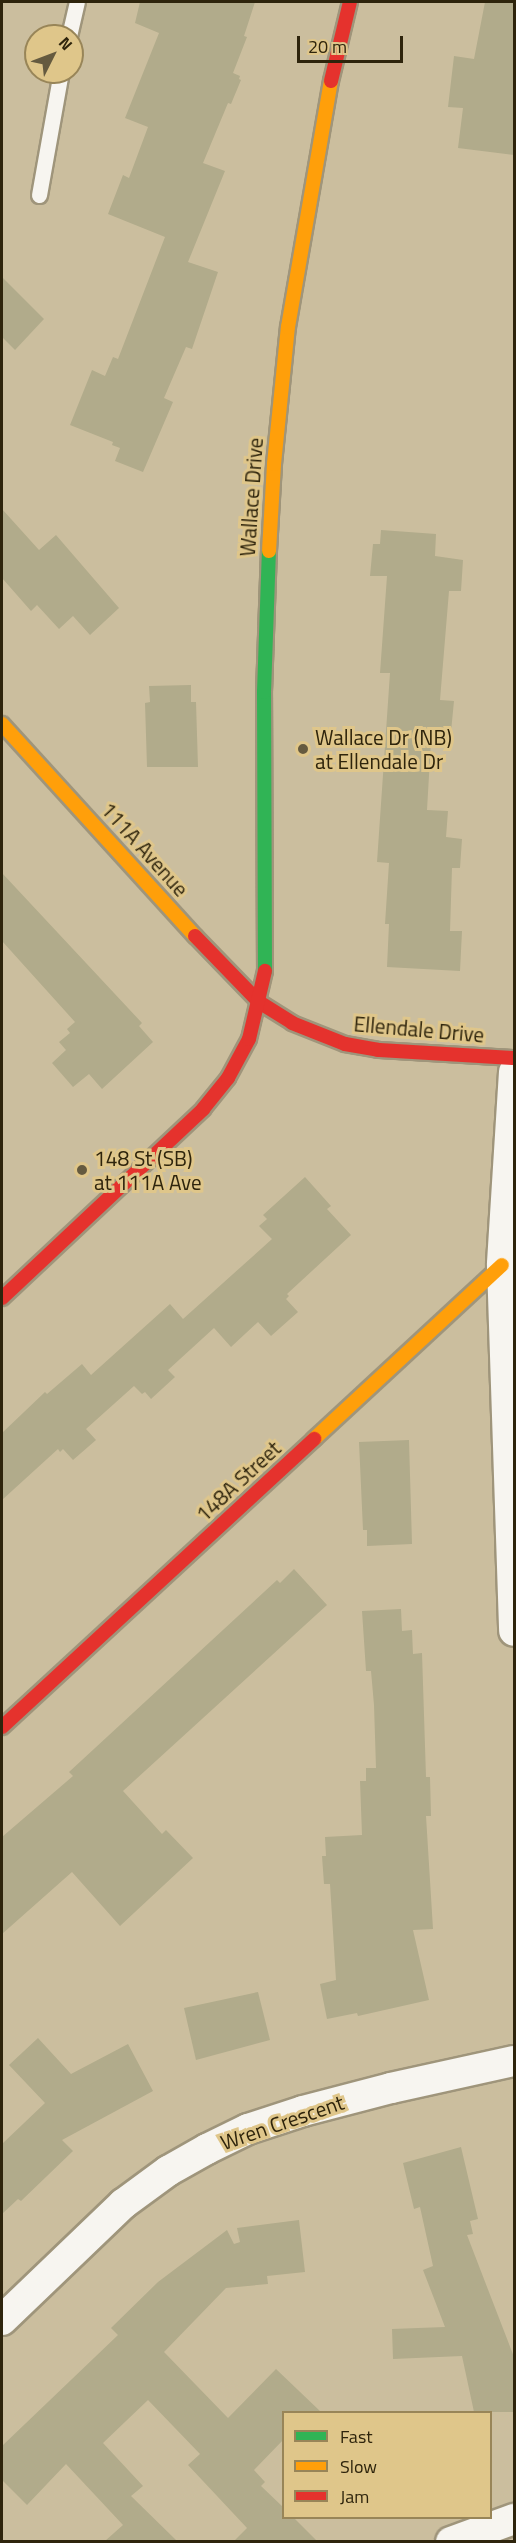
<!DOCTYPE html>
<style>
body{margin:0}
#map{position:relative;width:516px;height:2543px;overflow:hidden;background:#cbbe9e;font-family:"Titillium Web",sans-serif}
div>[style]{position:absolute}
[style*='--x']{left:calc(var(--x)*1px);top:calc(var(--y)*1px);width:calc(var(--w)*1px);rotate:calc(var(--a)*1deg)}
.building>*{inset:0;background:#b1ab8b}
.roads{filter:drop-shadow(2px 0 #9f957b) drop-shadow(-2px 0 #9f957b) drop-shadow(0 2px #9f957b) drop-shadow(0 -2px #9f957b)}
.lane>*{height:15px;margin:-7.5px;padding:0 7.5px;transform-origin:7.5px;border-radius:7.5px;background:#f7f5f0}
.street>*{height:30px;margin:-15px;padding:0 15px;transform-origin:15px;border-radius:15px;background:#f7f5f0}
.fast>*{height:14px;margin:-7px;padding:0 7px;transform-origin:7px;border-radius:7px;background:#30b455}
.slow>*{height:14px;margin:-7px;padding:0 7px;transform-origin:7px;border-radius:7px;background:#ff9f0a}
.jam>*{height:14px;margin:-7px;padding:0 7px;transform-origin:7px;border-radius:7px;background:#e5322d}
.dots>*{width:16px;height:16px;translate:-50% -50%;box-sizing:border-box;border:3px solid #dfc68a;border-radius:50%}
span{translate:-50% -50%;white-space:nowrap;text-align:center;line-height:1.15;-webkit-text-stroke:6px #dfc68a;paint-order:stroke}
.street-label{font-size:21px;color:#2e240c}
.poi-label{font-size:21px;color:#2e240c}
.left{translate:0 -50%;text-align:left}
.frame{position:absolute;inset:0;border:3px solid #2e240c;pointer-events:none}
.legend{position:absolute;left:282px;top:2411px;width:210px;height:108px;box-sizing:border-box;background:#dfc68a;border:2px solid #988558;margin:0;padding:8px 10px;list-style:none;font-size:18px;color:#2e240c}
.legend li{display:flex;align-items:center;gap:12px;height:30px}
.legend b{width:30px;border:2px solid #988558}
.north{position:absolute;left:24px;top:24px;width:60px;height:60px;box-sizing:border-box;background:#dfc68a;border:2px solid #988558;border-radius:50%;rotate:48deg;font-size:16px;font-weight:700;line-height:24px;text-align:center;color:#2e240c}
.north::after{content:'';display:block;margin:auto;width:21px;height:27px;background:#655a3f;clip-path:polygon(50% 0,100% 100%,50% 72%,0 100%)}
.scale{position:absolute;left:297px;top:36px;width:106px;height:27px;box-sizing:border-box;border:3px solid #2e240c;border-top:0;padding-left:8px;font-size:18px;line-height:21px;white-space:nowrap;color:#2e240c;-webkit-text-stroke:4px #dfc68a;paint-order:stroke}
</style>
<div id="map">
<div class="building">
<div style="clip-path:polygon(140px 2px,255px 2px,244px 36px,247px 37px,233px 73px,240px 76px,239px 79px,241px 80px,231px 104px,228px 103px,203px 163px,225px 171px,188px 262px,218px 272px,192px 349px,186px 347px,164px 398px,173px 402px,143px 472px,115px 461px,120px 448px,112px 445px,113px 442px,70px 425px,92px 370px,105px 376px,113px 357px,118px 359px,165px 237px,108px 214px,123px 175px,129px 178px,148px 127px,125px 118px,159px 33px,135px 23px)"></div>
<div style="clip-path:polygon(485px 2px,514px 2px,514px 155px,458px 148px,463px 108px,448px 107px,454px 56px,474px 59px)"></div>
<div style="clip-path:polygon(2px 277px,44px 319px,15px 350px,2px 337px)"></div>
<div style="clip-path:polygon(2px 509px,39px 550px,56px 535px,119px 608px,90px 635px,73px 616px,59px 629px,37px 605px,31px 611px,2px 578px)"></div>
<div style="clip-path:polygon(381px 530px,436px 534px,435px 556px,463px 560px,461px 591px,449px 591px,440px 700px,454px 701px,450px 742px,431px 741px,427px 810px,448px 811px,446px 837px,462px 839px,460px 868px,452px 868px,450px 931px,462px 931px,460px 971px,387px 967px,389px 924px,385px 924px,389px 863px,377px 862px,390px 673px,380px 673px,387px 576px,370px 576px,373px 544px,380px 544px)"></div>
<div style="clip-path:polygon(191px 685px,191px 702px,196px 702px,198px 767px,147px 767px,145px 703px,150px 702px,149px 686px)"></div>
<div style="clip-path:polygon(2px 873px,142px 1023px,139px 1026px,153px 1042px,102px 1089px,89px 1074px,73px 1087px,52px 1063px,66px 1050px,59px 1042px,70px 1033px,67px 1029px,75px 1022px,2px 941px)"></div>
<div style="clip-path:polygon(305px 1177px,331px 1206px,327px 1209px,351px 1235px,287px 1294px,289px 1296px,286px 1299px,298px 1312px,271px 1336px,258px 1322px,231px 1347px,214px 1328px,168px 1370px,175px 1377px,151px 1399px,145px 1392px,142px 1394px,134px 1386px,86px 1429px,96px 1440px,73px 1460px,63px 1449px,60px 1452px,58px 1449px,2px 1500px,2px 1433px,45px 1392px,47px 1394px,82px 1364px,91px 1375px,170px 1304px,183px 1319px,272px 1239px,259px 1226px,267px 1219px,263px 1215px)"></div>
<div style="clip-path:polygon(409px 1440px,412px 1544px,367px 1546px,367px 1530px,363px 1530px,359px 1442px)"></div>
<div style="clip-path:polygon(294px 1569px,327px 1605px,123px 1791px,162px 1834px,166px 1830px,193px 1858px,120px 1926px,72px 1872px,2px 1934px,2px 1837px,73px 1776px,69px 1772px,277px 1580px,280px 1583px)"></div>
<div style="clip-path:polygon(401px 1609px,402px 1631px,412px 1630px,413px 1654px,422px 1653px,426px 1777px,430px 1777px,431px 1816px,426px 1816px,433px 1929px,413px 1930px,429px 2000px,358px 2016px,357px 2013px,327px 2019px,320px 1984px,336px 1980px,330px 1884px,324px 1884px,322px 1856px,326px 1856px,325px 1837px,362px 1835px,360px 1781px,366px 1781px,366px 1768px,376px 1768px,374px 1705px,371px 1671px,366px 1671px,362px 1611px)"></div>
<div style="clip-path:polygon(258px 1992px,270px 2040px,196px 2060px,184px 2008px)"></div>
<div style="clip-path:polygon(38px 2038px,71px 2074px,128px 2044px,153px 2091px,62px 2140px,73px 2151px,21px 2201px,18px 2199px,2px 2214px,2px 2144px,45px 2103px,9px 2065px)"></div>
<div style="clip-path:polygon(461px 2147px,478px 2219px,470px 2221px,473px 2234px,467px 2235px,514px 2357px,514px 2412px,474px 2412px,462px 2356px,393px 2359px,392px 2329px,445px 2327px,423px 2270px,433px 2266px,420px 2207px,414px 2209px,403px 2163px)"></div>
<div style="clip-path:polygon(299px 2220px,305px 2272px,267px 2276px,268px 2284px,226px 2288px,164px 2352px,228px 2418px,276px 2369px,321px 2412px,284px 2412px,284px 2439px,254px 2470px,265px 2482px,261px 2486px,284px 2508px,284px 2517px,293px 2517px,317px 2541px,234px 2541px,247px 2528px,188px 2465px,200px 2454px,148px 2400px,103px 2443px,143px 2486px,131px 2496px,177px 2541px,105px 2541px,123px 2525px,66px 2464px,27px 2505px,2px 2480px,2px 2446px,118px 2335px,111px 2328px,158px 2282px,227px 2230px,234px 2244px,240px 2242px,237px 2228px)"></div>
</div>
<div class="roads">
<div class="lane">
<div style="--x:69;--y:36;--w:35;--a:-77"></div>
<div style="--x:39;--y:195;--w:125;--a:-79.9"></div>
</div>
<div class="street">
<div style="--x:514;--y:1072;--w:193;--a:93.6"></div>
<div style="--x:502;--y:1265;--w:366;--a:88.1"></div>
<div style="--x:2;--y:2320;--w:168;--a:-43.8"></div>
<div style="--x:123;--y:2204;--w:56;--a:-36.3"></div>
<div style="--x:168;--y:2171;--w:45;--a:-29.4"></div>
<div style="--x:207;--y:2149;--w:46;--a:-26"></div>
<div style="--x:248;--y:2129;--w:58;--a:-18.1"></div>
<div style="--x:303;--y:2111;--w:91;--a:-14.6"></div>
<div style="--x:391;--y:2088;--w:126;--a:-12.4"></div>
<div style="--x:451;--y:2542;--w:67;--a:-20.1"></div>
</div>
<div class="fast">
<div style="--x:265;--y:971;--w:279;--a:-90.2"></div>
<div style="--x:264;--y:692;--w:141;--a:-88"></div>
</div>
<div class="slow">
<div style="--x:269;--y:551;--w:87;--a:-86.7"></div>
<div style="--x:274;--y:464;--w:138;--a:-84.2"></div>
<div style="--x:288;--y:327;--w:250;--a:-80.1"></div>
<div style="--x:2;--y:724;--w:287;--a:47.7"></div>
<div style="--x:314;--y:1439;--w:256;--a:-42.8"></div>
</div>
<div class="jam">
<div style="--x:331;--y:81;--w:81;--a:-76.5"></div>
<div style="--x:195;--y:936;--w:92;--a:45.9"></div>
<div style="--x:259;--y:1002;--w:39;--a:32"></div>
<div style="--x:292;--y:1023;--w:57;--a:21.6"></div>
<div style="--x:345;--y:1044;--w:34;--a:10"></div>
<div style="--x:378;--y:1050;--w:136;--a:3.4"></div>
<div style="--x:2;--y:1298;--w:276;--a:-43.2"></div>
<div style="--x:203;--y:1109;--w:40;--a:-51"></div>
<div style="--x:228;--y:1078;--w:44;--a:-61.7"></div>
<div style="--x:249;--y:1039;--w:70;--a:-76.8"></div>
<div style="--x:2;--y:1727;--w:425;--a:-42.7"></div>
</div>
</div>
<div class="dots">
<div style="left:303px;top:749px;background:#655a3f"></div>
<div style="left:82px;top:1170px;background:#655a3f"></div>
</div>
<div class="street-label">
<span style="left:251px;top:497px;rotate:-86deg">Wallace Drive</span>
<span style="left:145px;top:849px;rotate:48deg">111A Avenue</span>
<span style="left:419px;top:1029px;rotate:5deg">Ellendale Drive</span>
<span style="left:238px;top:1481px;rotate:-43deg">148A Street</span>
<span style="left:282px;top:2122px;rotate:-19deg">Wren Crescent</span>
</div>
<div class="poi-label">
<span class="left" style="left:315px;top:749px">Wallace Dr (NB)<br>at Ellendale Dr</span>
<span class="left" style="left:94px;top:1170px">148 St (SB)<br>at 111A Ave</span>
</div>
<div class="frame"></div>
<ul class="legend">
<li><b style="height:8px;background:#30b455"></b>Fast</li>
<li><b style="height:8px;background:#ff9f0a"></b>Slow</li>
<li><b style="height:8px;background:#e5322d"></b>Jam</li>
</ul>
<div class="north">N</div>
<div class="scale">20 m</div>
</div>
